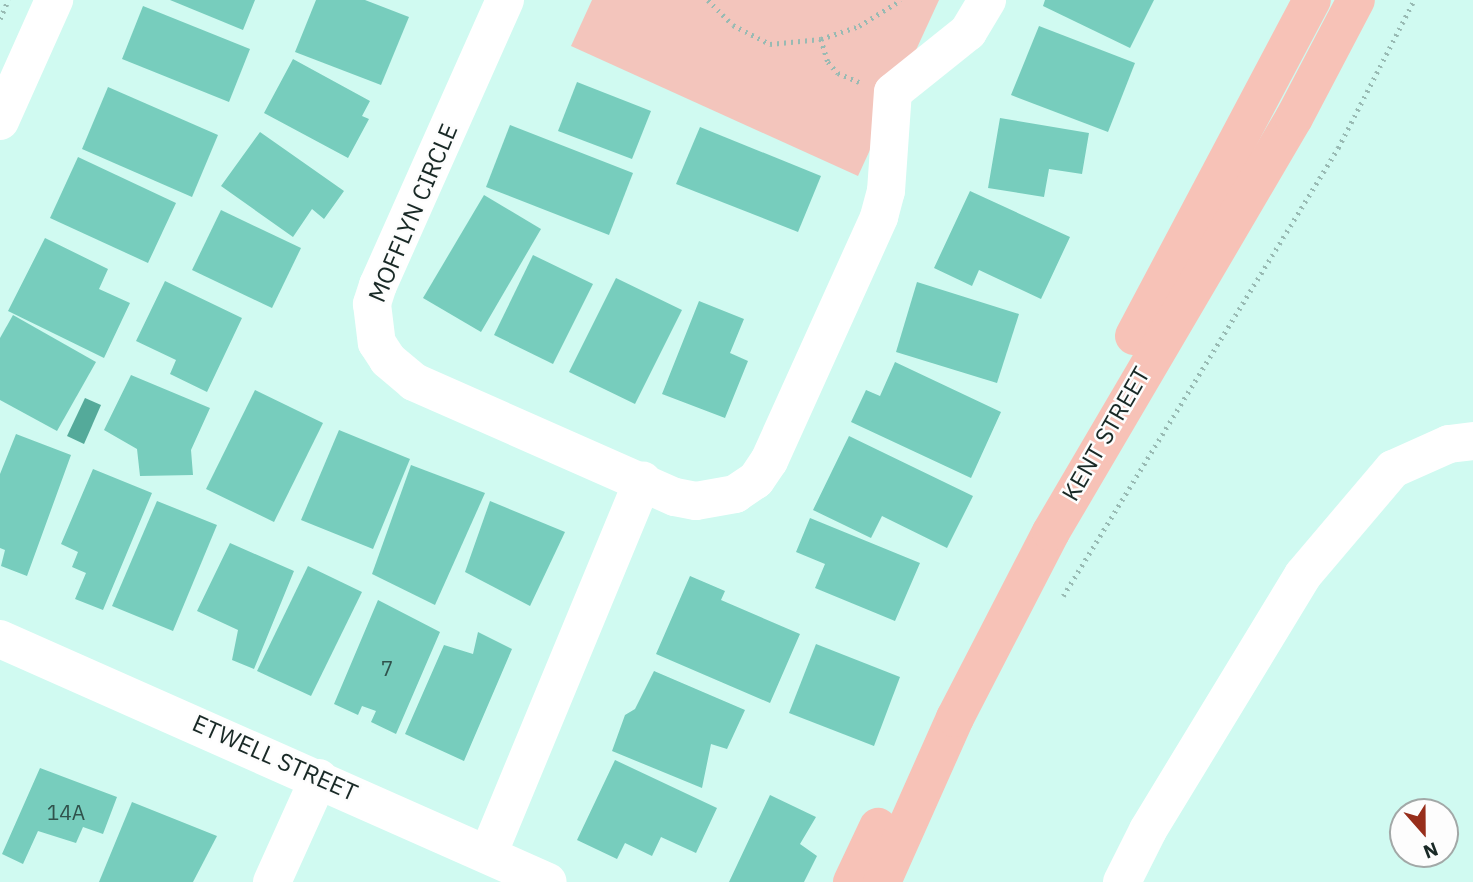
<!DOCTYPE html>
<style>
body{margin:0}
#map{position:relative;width:1473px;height:882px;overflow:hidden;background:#d0faf1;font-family:"IBM Plex Sans",sans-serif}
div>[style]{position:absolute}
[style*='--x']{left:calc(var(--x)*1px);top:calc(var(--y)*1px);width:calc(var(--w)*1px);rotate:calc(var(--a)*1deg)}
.green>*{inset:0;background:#f3c5bc}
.water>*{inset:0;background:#54aa9a}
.building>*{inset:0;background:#77cdbd}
.path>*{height:4.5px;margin-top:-2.25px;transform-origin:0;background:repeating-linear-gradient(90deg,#98bab3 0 2px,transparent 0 7px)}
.minor>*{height:38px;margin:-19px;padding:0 19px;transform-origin:19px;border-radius:19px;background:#fff}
.major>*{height:38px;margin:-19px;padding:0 19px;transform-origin:19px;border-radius:19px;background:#f7c2b7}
span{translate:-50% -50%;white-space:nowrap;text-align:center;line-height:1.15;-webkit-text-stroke:5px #fdfdfd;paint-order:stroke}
.number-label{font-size:21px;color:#30524c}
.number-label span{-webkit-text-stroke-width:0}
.street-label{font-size:24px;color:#192926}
.north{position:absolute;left:1389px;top:798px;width:70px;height:70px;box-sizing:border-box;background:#fdfdfd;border:2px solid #a2a8a7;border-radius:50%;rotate:159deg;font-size:19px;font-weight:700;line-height:28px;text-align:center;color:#192926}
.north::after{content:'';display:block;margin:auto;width:24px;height:32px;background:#972e1b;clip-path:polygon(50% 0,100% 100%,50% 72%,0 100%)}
</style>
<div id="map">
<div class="green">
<div style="clip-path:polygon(592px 0,939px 0,858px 176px,571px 46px)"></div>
</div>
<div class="water">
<div style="clip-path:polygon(85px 398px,101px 405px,84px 444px,67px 436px)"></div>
</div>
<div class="building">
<div style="clip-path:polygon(170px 0,255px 0,243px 30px)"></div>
<div style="clip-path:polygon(316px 0,365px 0,409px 17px,381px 85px,295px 52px)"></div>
<div style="clip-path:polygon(1045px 0,1154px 0,1130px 48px,1043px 6px)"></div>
<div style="clip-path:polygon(143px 6px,250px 49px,229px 102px,122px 59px)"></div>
<div style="clip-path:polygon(1039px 26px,1135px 63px,1108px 132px,1011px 95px)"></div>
<div style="clip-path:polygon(293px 59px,370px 101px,362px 116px,369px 119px,348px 158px,264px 113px)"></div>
<div style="clip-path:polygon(577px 82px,651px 111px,632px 159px,558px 131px)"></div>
<div style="clip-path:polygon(108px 87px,218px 135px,192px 197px,82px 149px)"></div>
<div style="clip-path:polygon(1000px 118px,1089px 133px,1082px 174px,1049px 169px,1044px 197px,988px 188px)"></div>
<div style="clip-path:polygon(510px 125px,633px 173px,609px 235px,486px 187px)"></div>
<div style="clip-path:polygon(700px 127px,821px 176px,798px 232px,676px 184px)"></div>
<div style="clip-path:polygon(260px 132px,344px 191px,324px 219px,312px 209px,293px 237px,221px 186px)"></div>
<div style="clip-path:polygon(78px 157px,176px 203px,148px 263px,50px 218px)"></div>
<div style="clip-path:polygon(970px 191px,1070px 237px,1041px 299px,979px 270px,972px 286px,934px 268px)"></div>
<div style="clip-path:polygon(484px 195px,541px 229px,481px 332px,423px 298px)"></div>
<div style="clip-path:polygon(221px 210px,301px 248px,272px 308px,192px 270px)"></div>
<div style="clip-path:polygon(45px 238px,108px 269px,99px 289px,130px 303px,104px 358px,8px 311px)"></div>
<div style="clip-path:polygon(533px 255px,593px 284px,553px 364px,494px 335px)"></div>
<div style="clip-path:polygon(616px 278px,682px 310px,635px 404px,569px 372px)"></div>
<div style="clip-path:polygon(165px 281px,242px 318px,207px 392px,170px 374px,176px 360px,136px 341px)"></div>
<div style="clip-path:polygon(917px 282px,1019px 314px,997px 383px,896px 352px)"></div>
<div style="clip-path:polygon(699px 301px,744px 319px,730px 353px,748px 361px,725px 418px,662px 394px)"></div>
<div style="clip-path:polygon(13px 315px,96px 362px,57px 431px,0 400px,0 338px)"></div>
<div style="clip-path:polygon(895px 362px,1001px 412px,971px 478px,851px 422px,866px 390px,880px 396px)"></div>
<div style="clip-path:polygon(131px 375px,210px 408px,191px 450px,193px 475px,140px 476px,137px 449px,104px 430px)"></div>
<div style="clip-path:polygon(255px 390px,323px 423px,274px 522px,206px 489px)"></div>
<div style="clip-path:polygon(339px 430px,410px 459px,373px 549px,301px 520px)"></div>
<div style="clip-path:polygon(16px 434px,71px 455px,27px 576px,1px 566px,5px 550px,0 548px,0 474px)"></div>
<div style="clip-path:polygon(849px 436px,973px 496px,947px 548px,882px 516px,871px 538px,813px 510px)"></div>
<div style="clip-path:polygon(411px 465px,485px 493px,435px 605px,372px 574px)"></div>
<div style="clip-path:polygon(93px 469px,152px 493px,103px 610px,75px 599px,86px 573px,72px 567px,78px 552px,61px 544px)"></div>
<div style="clip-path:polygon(157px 501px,217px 525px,173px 631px,112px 606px)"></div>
<div style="clip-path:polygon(490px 501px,565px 532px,530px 606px,465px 572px)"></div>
<div style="clip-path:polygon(810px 518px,920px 563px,895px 621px,815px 588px,825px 564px,796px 552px)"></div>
<div style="clip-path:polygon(230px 543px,294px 571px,254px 669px,232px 660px,238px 630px,197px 611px)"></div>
<div style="clip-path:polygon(308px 566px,362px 592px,311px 696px,257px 671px)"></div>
<div style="clip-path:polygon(690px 576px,725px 591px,721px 600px,800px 634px,770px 703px,656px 654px)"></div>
<div style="clip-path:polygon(378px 600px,440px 632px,396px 734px,371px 722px,376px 711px,362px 706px,358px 715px,334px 704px)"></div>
<div style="clip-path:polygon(478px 632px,512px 649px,464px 761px,405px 734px,444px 645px,473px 654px)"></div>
<div style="clip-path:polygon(816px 644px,900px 677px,874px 746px,789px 713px)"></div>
<div style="clip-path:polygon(654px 671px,745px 710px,727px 749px,711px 744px,702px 788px,612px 751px,625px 715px,635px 709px)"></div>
<div style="clip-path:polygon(615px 760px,717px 808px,696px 853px,661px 837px,652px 856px,625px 843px,617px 859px,577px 840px)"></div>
<div style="clip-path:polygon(40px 768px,117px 797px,103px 834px,83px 827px,76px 843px,38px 831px,23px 864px,2px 854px)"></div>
<div style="clip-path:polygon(770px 795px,816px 817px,800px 844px,817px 856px,804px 882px,729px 882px)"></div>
<div style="clip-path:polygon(132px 802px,217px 836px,193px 882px,99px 882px)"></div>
</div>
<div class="path">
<div style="--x:708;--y:0;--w:35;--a:45"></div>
<div style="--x:733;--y:25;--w:42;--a:27.2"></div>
<div style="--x:770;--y:44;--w:51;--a:-5.6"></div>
<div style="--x:821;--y:39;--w:40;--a:-18.9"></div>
<div style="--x:859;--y:26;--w:49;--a:-31.8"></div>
<div style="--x:0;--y:19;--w:21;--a:-67"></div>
<div style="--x:821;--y:39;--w:24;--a:73"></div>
<div style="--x:828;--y:62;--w:15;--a:48"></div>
<div style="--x:838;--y:73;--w:23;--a:23"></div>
<div style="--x:1063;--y:596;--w:526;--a:-58.46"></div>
<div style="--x:1338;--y:148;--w:166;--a:-62.8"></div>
</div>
<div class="minor">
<div style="--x:505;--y:0;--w:312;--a:114"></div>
<div style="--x:378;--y:285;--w:20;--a:108"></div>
<div style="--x:372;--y:304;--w:39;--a:83"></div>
<div style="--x:377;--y:343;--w:20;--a:57"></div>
<div style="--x:388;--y:360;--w:34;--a:40"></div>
<div style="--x:414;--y:382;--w:285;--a:23.8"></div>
<div style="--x:675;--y:497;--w:21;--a:11"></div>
<div style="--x:696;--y:501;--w:40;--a:-10"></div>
<div style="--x:735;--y:494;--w:25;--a:-34"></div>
<div style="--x:756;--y:480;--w:23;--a:-56"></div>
<div style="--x:769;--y:461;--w:268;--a:-65.7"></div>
<div style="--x:879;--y:217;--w:27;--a:-75"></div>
<div style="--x:886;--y:191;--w:99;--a:-86"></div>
<div style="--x:893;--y:92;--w:96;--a:-38.7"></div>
<div style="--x:968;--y:32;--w:37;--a:-59"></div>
<div style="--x:0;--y:121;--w:133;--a:-65.9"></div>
<div style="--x:0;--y:639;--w:599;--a:23.91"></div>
<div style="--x:489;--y:852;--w:402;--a:-67.5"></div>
<div style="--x:272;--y:882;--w:114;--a:-65.7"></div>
<div style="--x:1122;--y:882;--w:58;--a:-63.4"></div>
<div style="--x:1148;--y:830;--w:298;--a:-58.7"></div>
<div style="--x:1303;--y:575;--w:139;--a:-49.7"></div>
<div style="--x:1393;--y:469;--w:61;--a:-24.1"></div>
<div style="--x:1449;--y:444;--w:24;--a:-7"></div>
</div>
<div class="major">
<div style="--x:1134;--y:336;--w:380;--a:-62.1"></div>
<div style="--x:852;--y:882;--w:61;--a:-64.7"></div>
<div style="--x:882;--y:882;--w:180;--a:-66"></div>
<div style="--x:955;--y:718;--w:209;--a:-62.7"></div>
<div style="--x:1051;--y:532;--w:480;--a:-59.6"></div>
<div style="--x:1294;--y:118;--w:133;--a:-62.3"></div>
</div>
<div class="number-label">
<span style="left:387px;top:668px">7</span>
<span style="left:66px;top:812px">14A</span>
</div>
<div class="street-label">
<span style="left:413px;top:213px;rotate:-67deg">MOFFLYN CIRCLE</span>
<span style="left:1106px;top:434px;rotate:-60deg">KENT STREET</span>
<span style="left:275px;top:758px;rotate:24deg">ETWELL STREET</span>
</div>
<div class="north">N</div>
</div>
